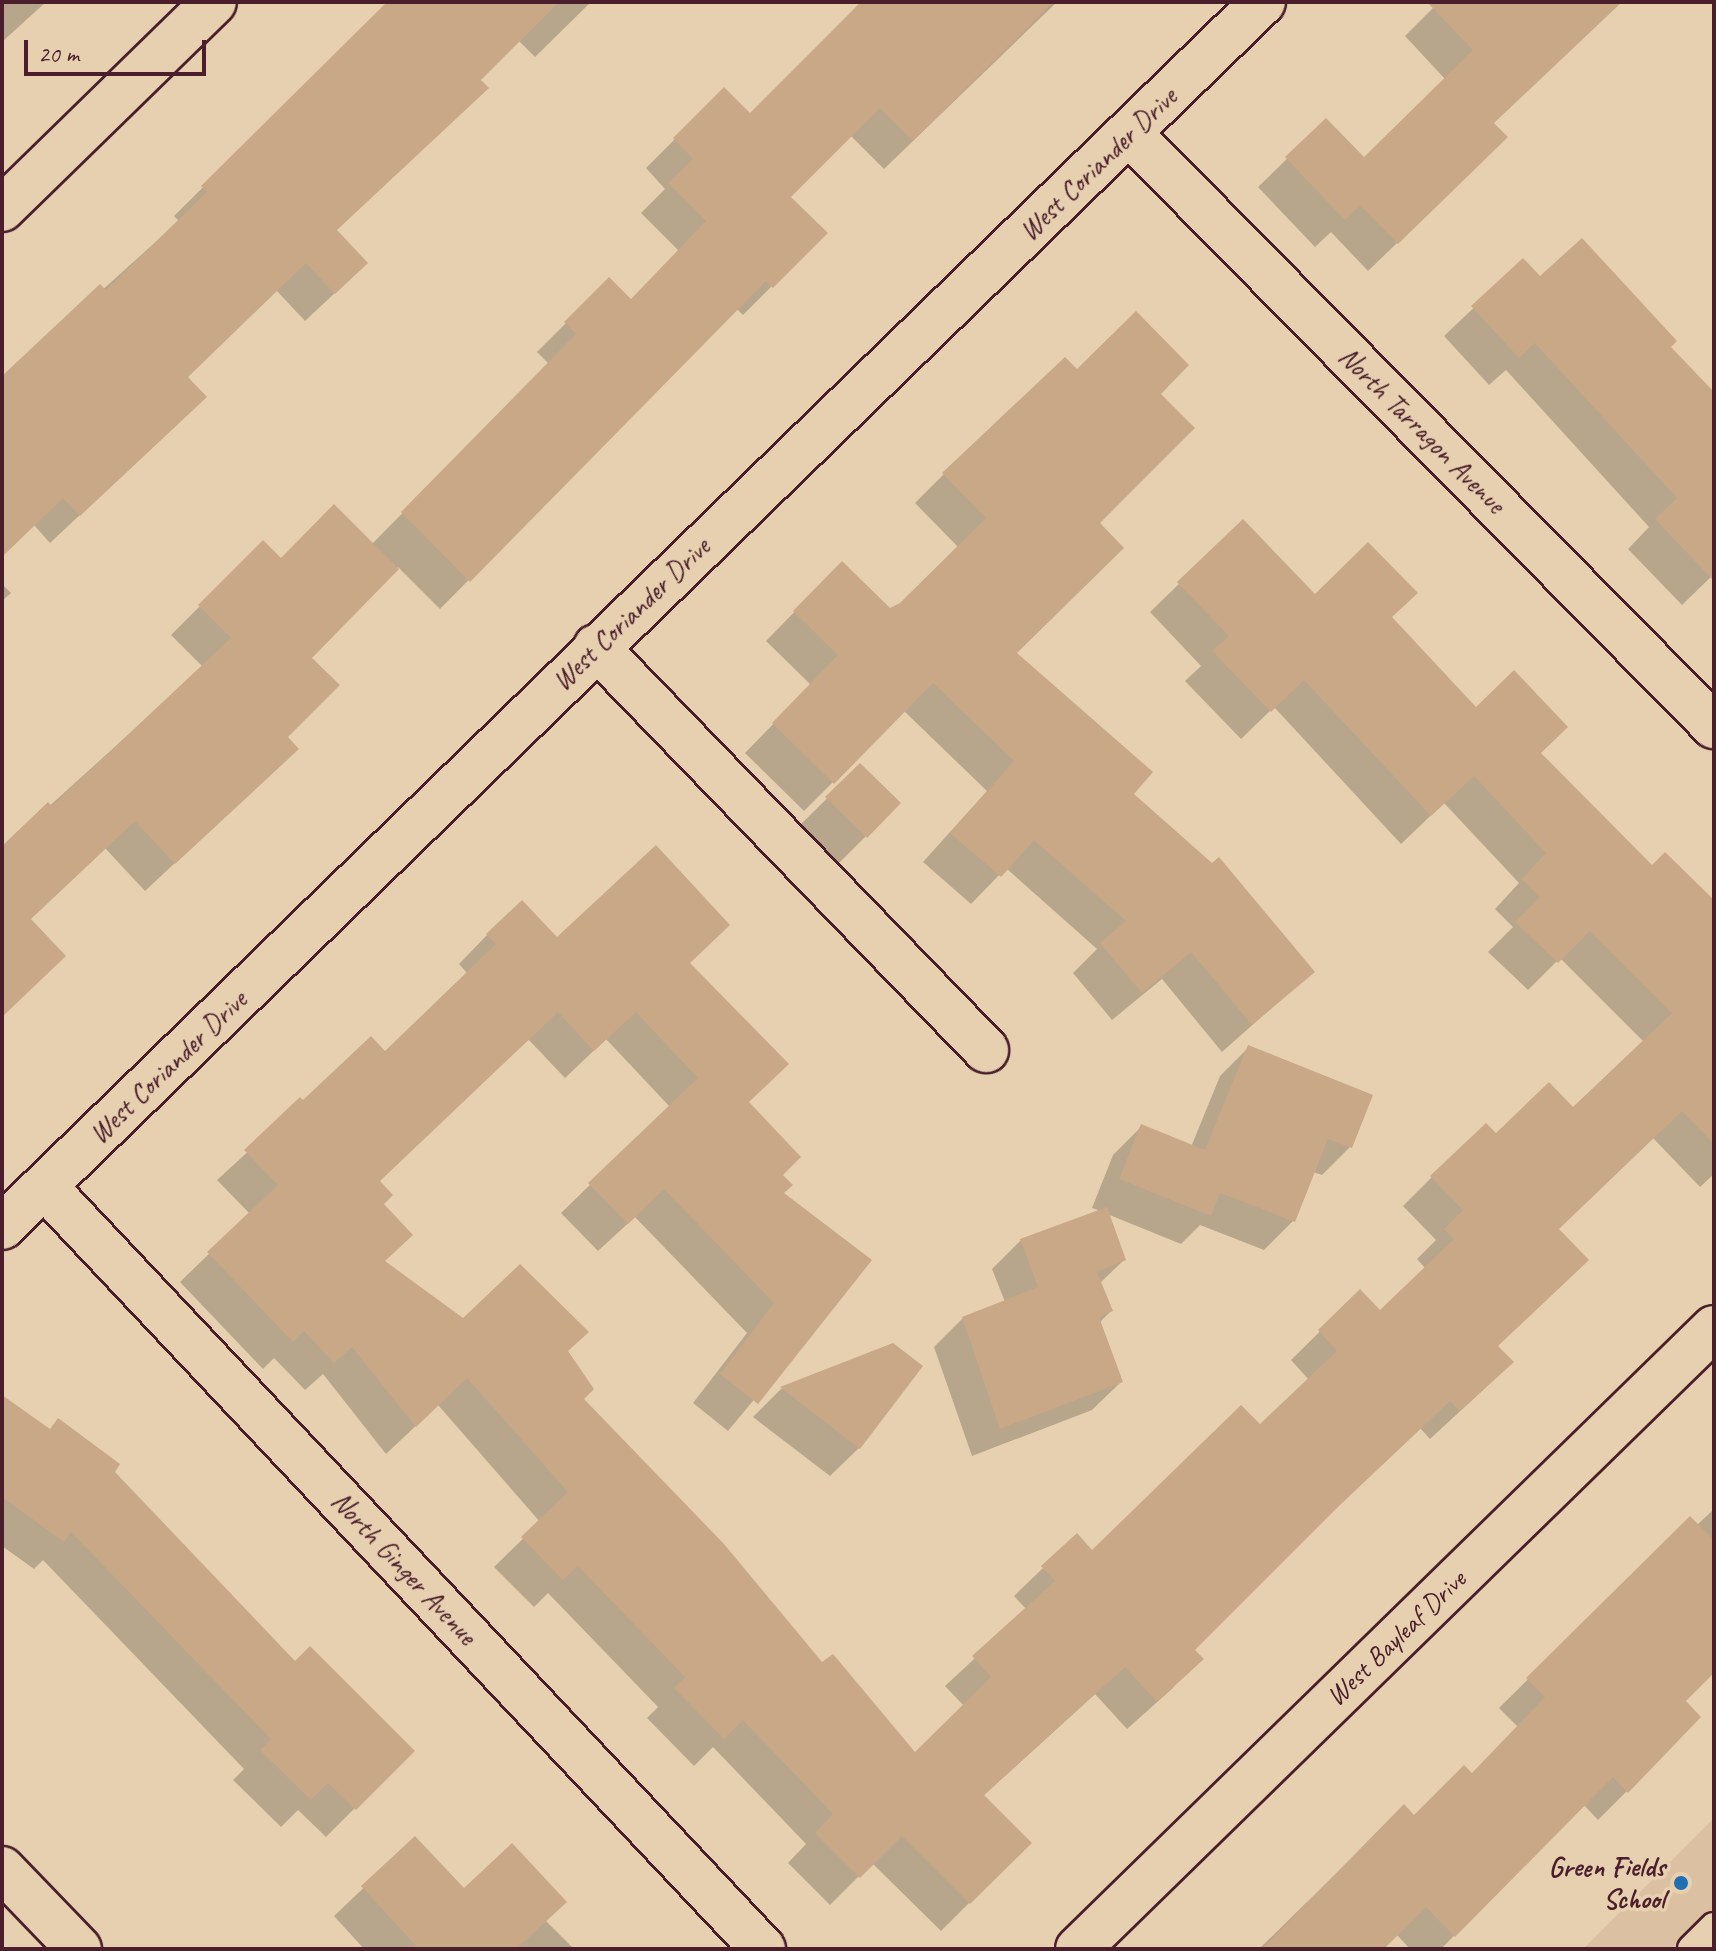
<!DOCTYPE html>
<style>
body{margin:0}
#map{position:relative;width:1716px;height:1951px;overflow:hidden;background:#e7d0b0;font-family:Caveat,sans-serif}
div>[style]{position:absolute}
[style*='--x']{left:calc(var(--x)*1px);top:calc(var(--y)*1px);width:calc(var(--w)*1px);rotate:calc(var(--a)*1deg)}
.built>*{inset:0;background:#dbc1a1}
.shadow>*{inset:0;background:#0003}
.building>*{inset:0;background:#c8a886}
.roads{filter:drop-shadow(2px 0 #4a1f2b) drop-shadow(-2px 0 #4a1f2b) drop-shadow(0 2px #4a1f2b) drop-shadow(0 -2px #4a1f2b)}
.service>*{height:28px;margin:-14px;padding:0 14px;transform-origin:14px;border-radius:14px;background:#e7d0b0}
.minor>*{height:44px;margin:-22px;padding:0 22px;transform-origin:22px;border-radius:22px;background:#e7d0b0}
.tertiary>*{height:44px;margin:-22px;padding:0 22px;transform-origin:22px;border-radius:22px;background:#e7d0b0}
.dots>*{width:22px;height:22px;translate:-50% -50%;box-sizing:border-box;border:4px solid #e7d0b0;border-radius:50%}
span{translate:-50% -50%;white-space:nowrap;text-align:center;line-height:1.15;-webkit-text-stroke:7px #e7d0b0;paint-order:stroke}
.street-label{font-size:28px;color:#4a1f2b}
.poi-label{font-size:28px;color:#4a1f2b;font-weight:700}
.right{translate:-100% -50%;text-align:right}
.frame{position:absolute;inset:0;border:4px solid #4a1f2b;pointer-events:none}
.scale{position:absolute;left:24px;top:40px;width:182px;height:36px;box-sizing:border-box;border:4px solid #4a1f2b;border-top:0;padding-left:10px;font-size:24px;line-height:28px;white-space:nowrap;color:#4a1f2b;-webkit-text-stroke:6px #e7d0b0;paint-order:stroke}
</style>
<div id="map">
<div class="built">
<div style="clip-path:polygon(1714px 1818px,1714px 1949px,1583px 1949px)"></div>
</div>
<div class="shadow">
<div style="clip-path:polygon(2px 2px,46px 2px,2px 42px)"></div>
<div style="clip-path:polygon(390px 2px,591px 2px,535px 57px,518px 40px,335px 231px,337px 291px,305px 321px,276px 290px,186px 377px,176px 425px,50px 543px,34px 525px,2px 555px,2px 380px,179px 221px,174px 216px)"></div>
<div style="clip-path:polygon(861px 2px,1057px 2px,884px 169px,850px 135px,789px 197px,825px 233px,743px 315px,737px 309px,440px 609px,398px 567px,309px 658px,267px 777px,145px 891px,105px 848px,29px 920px,2px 1016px,2px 849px,203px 667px,171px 635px,263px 543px,281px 560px,371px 545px,549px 364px,537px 352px,609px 280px,630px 301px,679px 251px,641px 213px,665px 189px,646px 168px,724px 90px,750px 116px)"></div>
<div style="clip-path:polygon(1439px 2px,1617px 2px,1492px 123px,1477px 166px,1368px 271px,1331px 232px,1315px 247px,1258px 187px,1326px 121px,1364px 160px,1445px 79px,1405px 36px)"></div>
<div style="clip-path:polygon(1523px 261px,1540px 279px,1669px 347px,1714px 395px,1714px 574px,1682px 605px,1628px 549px,1649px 527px,1506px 370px,1489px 385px,1444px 336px)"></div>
<div style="clip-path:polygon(1077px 372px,1158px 394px,1097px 523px,1015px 653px,1131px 794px,1312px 972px,1222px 1052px,1162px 979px,1112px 1020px,1073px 973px,1097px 949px,1006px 868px,971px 904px,923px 862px,987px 791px,904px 711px,804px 811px,745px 753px,811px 685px,766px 641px,842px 563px,890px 610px,901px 605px,959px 548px,915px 503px,944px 474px)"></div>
<div style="clip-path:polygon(1243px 522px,1315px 597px,1390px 618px,1476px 710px,1539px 754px,1652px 867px,1714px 903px,1714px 1174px,1700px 1187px,1653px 1138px,1557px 1230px,1496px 1347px,1511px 1362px,1482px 1391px,1430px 1439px,1420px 1428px,1309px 1533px,1193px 1649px,1173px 1688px,1127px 1729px,1095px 1694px,983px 1796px,1029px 1843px,941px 1931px,872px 1863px,830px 1905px,788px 1863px,806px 1844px,713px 1747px,694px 1766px,647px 1718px,658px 1707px,548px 1593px,534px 1607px,494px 1567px,540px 1522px,438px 1405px,386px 1454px,323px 1374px,305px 1390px,274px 1358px,263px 1369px,180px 1282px,250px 1214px,217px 1180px,371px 1039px,385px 1053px,468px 974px,459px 964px,487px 935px,556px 940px,688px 964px,780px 1175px,781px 1193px,869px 1261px,728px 1431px,693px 1403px,747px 1333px,635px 1217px,598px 1251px,561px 1213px,670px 1107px,606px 1039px,565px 1078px,528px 1039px,378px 1182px,383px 1262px,463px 1321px,566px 1352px,581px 1399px,822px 1665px,915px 1755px,964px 1706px,945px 1686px,1027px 1610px,1014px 1596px,1043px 1568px,1092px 1552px,1260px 1427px,1309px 1380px,1291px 1360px,1360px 1292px,1380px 1313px,1426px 1269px,1417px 1259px,1436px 1240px,1403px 1206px,1431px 1178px,1486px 1126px,1495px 1136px,1573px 1110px,1644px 1042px,1560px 958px,1528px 990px,1488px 952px,1513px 927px,1495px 909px,1519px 883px,1444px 803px,1401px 844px,1274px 707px,1241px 739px,1185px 681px,1201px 666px,1150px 612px)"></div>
<div style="clip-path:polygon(2px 584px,11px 593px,2px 601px)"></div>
<div style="clip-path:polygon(860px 766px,866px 836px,837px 865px,798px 827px)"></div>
<div style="clip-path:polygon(1248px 1048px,1350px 1147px,1322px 1175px,1313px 1172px,1293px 1221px,1264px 1250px,1200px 1225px,1181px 1244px,1107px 1214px,1124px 1260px,1100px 1283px,1111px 1311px,1099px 1323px,1121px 1382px,1092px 1410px,972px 1456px,934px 1347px,963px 1318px,1005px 1302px,992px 1269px,1021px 1240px,1101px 1211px,1092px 1208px,1113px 1155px,1142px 1126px,1191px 1147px,1220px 1076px)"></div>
<div style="clip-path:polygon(893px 1345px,859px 1448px,830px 1476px,753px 1417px,781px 1389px)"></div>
<div style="clip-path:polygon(2px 1397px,112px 1472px,295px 1664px,412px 1751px,326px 1837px,298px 1810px,281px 1827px,233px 1780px,244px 1769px,43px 1560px,34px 1569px,2px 1546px)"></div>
<div style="clip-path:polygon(1714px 1509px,1714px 1670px,1683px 1701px,1627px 1791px,1598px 1820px,1583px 1804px,1441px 1949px,1410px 1949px,1396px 1934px,1381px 1949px,1259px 1949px,1404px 1807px,1414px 1818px,1472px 1775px,1518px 1727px,1499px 1708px,1690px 1518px,1697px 1525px)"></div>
<div style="clip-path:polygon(415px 1839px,464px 1891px,545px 1920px,574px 1949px,364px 1949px,334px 1916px)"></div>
</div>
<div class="building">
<div style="clip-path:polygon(387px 2px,559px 2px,481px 80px,489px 88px,337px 230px,368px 263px,335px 294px,306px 263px,188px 377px,207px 397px,80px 516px,63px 498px,2px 557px,2px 376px,100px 284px,106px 290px,207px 192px,201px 186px)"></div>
<div style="clip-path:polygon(861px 2px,1053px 2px,913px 141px,880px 108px,791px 197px,828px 233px,773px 288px,766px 281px,470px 582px,401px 512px,576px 334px,564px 322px,609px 277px,631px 299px,706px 221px,668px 183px,693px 159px,673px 138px,724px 87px,750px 113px)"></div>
<div style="clip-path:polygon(1427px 2px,1622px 2px,1494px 123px,1508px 137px,1398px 244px,1360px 205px,1345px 220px,1285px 157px,1326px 118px,1364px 157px,1473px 50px)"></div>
<div style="clip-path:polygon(1582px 238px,1677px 341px,1671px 347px,1714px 392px,1714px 581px,1655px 519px,1677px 498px,1535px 343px,1519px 358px,1471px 306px,1523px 258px,1540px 276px)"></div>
<div style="clip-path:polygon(1136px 311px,1189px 365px,1161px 394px,1195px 428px,1100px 523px,1124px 548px,1017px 653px,1153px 772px,1134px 794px,1212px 863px,1219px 857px,1315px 972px,1252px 1025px,1191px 952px,1142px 993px,1100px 943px,1126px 921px,1034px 840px,1001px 877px,950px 833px,1014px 761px,933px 683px,834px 784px,772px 723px,838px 655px,793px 611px,842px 561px,890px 608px,900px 603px,986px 518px,942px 473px,1065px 357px,1077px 369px)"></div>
<div style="clip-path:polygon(334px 504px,399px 569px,312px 658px,340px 685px,288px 737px,299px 749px,175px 864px,135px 821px,31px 919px,66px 956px,2px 1017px,2px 846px,48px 802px,52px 806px,231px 638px,198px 605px,263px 540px,281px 558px)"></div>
<div style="clip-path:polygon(1243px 519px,1315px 594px,1368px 542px,1418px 593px,1392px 617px,1476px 707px,1514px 670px,1568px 727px,1541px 753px,1652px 865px,1665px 852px,1714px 900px,1714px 1144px,1682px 1111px,1559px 1229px,1589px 1260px,1498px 1346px,1514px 1362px,1460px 1411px,1450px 1401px,1340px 1505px,1195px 1650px,1204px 1659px,1157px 1702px,1125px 1667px,984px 1795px,1032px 1843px,970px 1904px,902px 1836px,860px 1878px,815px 1833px,833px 1814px,743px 1720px,724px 1739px,674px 1688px,685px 1677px,578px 1566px,563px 1580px,521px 1537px,568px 1492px,467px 1378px,416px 1427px,352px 1347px,334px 1363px,304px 1331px,293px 1342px,207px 1252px,278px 1185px,244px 1150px,300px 1097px,303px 1100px,371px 1036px,385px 1051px,496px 944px,486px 934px,522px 900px,557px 937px,656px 845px,730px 925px,690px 963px,789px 1064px,749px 1102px,801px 1157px,783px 1175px,793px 1185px,784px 1193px,872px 1260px,758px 1404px,720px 1374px,774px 1303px,664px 1189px,628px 1224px,588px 1183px,698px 1078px,636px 1012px,594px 1051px,558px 1012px,380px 1181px,393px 1195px,384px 1204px,413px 1235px,385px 1261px,463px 1318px,520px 1264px,589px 1332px,568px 1351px,594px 1389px,584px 1399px,724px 1544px,822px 1662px,833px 1654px,915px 1752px,991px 1677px,972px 1656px,1055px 1581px,1041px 1566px,1077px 1533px,1092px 1550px,1241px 1405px,1260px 1424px,1337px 1351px,1318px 1330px,1360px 1289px,1380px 1310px,1454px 1239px,1444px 1229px,1463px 1210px,1430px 1176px,1486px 1123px,1496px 1133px,1549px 1082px,1573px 1107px,1672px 1013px,1590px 931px,1558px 963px,1515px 922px,1540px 897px,1522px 879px,1546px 853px,1474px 776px,1431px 816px,1304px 680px,1271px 712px,1212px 651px,1229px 636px,1177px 582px)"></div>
<div style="clip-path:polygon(860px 763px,901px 803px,867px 838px,825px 797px)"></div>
<div style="clip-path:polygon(1248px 1045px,1373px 1095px,1352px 1148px,1328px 1139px,1295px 1222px,1220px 1193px,1211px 1216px,1119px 1179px,1141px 1124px,1205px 1150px)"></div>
<div style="clip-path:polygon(1107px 1207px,1126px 1260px,1097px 1272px,1113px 1311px,1099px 1317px,1123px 1382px,1000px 1429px,962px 1317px,1038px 1287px,1020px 1239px)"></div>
<div style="clip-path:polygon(893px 1343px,923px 1366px,860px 1449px,780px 1387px)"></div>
<div style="clip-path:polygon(2px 1395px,50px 1429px,58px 1418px,120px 1464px,115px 1472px,295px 1661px,310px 1646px,415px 1751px,356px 1810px,328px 1783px,311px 1800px,260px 1750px,271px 1739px,71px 1532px,64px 1542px,2px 1497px)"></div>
<div style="clip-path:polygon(1690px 1516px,1714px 1540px,1714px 1673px,1686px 1701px,1701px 1717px,1628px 1793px,1613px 1777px,1455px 1937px,1426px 1907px,1384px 1949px,1262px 1949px,1404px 1804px,1414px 1815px,1464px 1765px,1472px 1773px,1545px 1697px,1526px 1678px)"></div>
<div style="clip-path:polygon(415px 1836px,464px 1888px,512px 1843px,567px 1902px,516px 1949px,419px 1949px,361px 1886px)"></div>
</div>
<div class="roads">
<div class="service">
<div style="--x:1692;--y:1949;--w:31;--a:-45"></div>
</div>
<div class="minor">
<div style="--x:1130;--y:134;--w:832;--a:45.39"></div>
<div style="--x:2;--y:209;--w:296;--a:-44.3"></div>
<div style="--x:596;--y:647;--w:561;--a:45.94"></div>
<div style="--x:45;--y:1187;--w:1047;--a:46.7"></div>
<div style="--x:2;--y:1227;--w:1758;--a:-44.17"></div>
<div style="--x:1078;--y:1949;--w:889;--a:-44.32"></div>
</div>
<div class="tertiary">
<div style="--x:2;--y:1869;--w:111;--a:46.1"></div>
</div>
</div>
<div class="dots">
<div style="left:1681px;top:1883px;background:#1f6fb2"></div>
</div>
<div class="street-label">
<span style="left:1098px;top:164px;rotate:-44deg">West Coriander Drive</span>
<span style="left:1422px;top:430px;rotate:45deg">North Tarragon Avenue</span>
<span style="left:631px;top:614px;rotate:-44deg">West Coriander Drive</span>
<span style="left:168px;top:1067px;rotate:-44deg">West Coriander Drive</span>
<span style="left:404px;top:1568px;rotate:47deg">North Ginger Avenue</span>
<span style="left:1396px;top:1638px;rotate:-44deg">West Bayleaf Drive</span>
</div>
<div class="poi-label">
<span class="right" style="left:1665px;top:1883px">Green Fields<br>School</span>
</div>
<div class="frame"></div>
<div class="scale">20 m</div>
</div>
